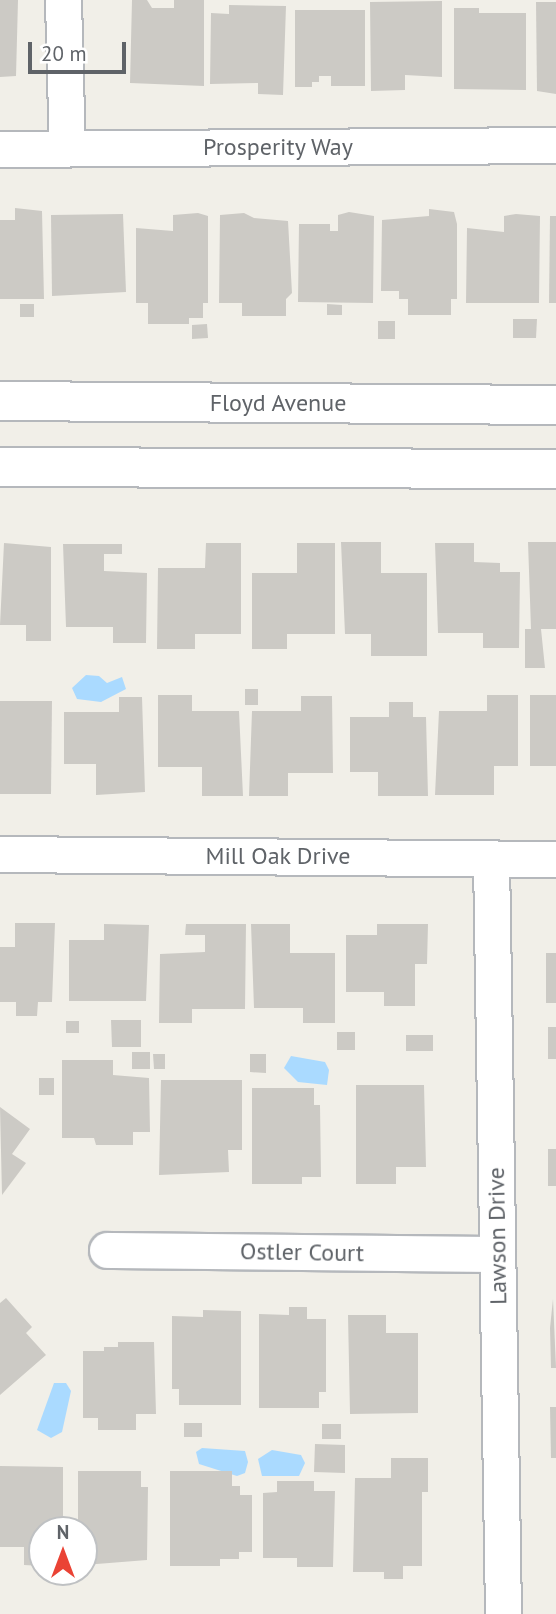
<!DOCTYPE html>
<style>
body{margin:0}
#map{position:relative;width:556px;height:1614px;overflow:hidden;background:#f1efe8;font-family:"PT Sans",sans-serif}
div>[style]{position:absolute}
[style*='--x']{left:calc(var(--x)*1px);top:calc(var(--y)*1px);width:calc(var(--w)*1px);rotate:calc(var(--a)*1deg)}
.water>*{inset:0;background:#aadaff}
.building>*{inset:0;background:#cccac5}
.roads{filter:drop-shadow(2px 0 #b5b8bc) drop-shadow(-2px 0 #b5b8bc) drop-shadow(0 2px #b5b8bc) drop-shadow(0 -2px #b5b8bc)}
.street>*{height:35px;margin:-17.5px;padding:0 17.5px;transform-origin:17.5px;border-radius:17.5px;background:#fff}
.secondary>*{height:38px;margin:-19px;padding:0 19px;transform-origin:19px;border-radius:19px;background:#fff}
span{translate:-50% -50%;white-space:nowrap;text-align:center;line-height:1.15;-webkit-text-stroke:7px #fff;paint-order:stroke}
.street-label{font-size:24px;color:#5f6368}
.north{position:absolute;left:28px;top:1516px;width:70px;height:70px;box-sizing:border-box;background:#fff;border:2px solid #bfc1c3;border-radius:50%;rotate:0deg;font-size:19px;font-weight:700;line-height:28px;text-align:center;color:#5f6368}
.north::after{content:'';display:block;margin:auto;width:24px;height:32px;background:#ea4335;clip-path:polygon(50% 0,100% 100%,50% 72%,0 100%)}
.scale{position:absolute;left:28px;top:42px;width:98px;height:32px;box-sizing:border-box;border:4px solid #5f6368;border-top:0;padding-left:9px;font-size:21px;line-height:24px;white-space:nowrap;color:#5f6368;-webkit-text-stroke:5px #fff;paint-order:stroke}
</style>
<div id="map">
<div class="water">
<div style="clip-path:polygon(86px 675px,99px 676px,107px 683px,122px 677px,126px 689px,101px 702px,77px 699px,72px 688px)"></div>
<div style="clip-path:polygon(291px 1056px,325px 1062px,329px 1070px,327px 1085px,298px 1082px,284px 1068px)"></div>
<div style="clip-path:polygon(54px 1383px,66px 1383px,71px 1391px,62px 1432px,51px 1438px,37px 1430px)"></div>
<div style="clip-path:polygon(202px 1448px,245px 1451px,248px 1462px,245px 1473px,237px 1476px,199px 1464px,196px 1452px)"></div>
<div style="clip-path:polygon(272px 1450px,301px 1455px,305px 1463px,299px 1476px,262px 1476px,258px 1459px)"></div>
</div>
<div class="building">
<div style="clip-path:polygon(0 0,18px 0,16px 76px,0 77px)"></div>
<div style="clip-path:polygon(132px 0,147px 0,152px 8px,174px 8px,174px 0,204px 0,204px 86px,130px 83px)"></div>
<div style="clip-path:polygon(442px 1px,442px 77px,405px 75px,405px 90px,371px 91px,370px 2px)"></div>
<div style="clip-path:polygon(536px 2px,556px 2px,556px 94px,537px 91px)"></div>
<div style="clip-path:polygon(229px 5px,286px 6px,283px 95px,258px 94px,258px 83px,210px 84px,211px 13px,229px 14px)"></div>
<div style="clip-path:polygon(454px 8px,479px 8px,479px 13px,526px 13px,526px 90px,454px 89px)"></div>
<div style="clip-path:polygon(295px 10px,365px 10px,365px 86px,331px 86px,331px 76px,319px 76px,319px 82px,312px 82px,312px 87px,295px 87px)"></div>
<div style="clip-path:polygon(15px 208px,42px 211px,44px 299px,0 299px,0 220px,15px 220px)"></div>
<div style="clip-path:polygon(429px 209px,454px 212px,457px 224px,457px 299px,451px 299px,451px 315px,408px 315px,408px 299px,399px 299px,399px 291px,381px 291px,382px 220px,429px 216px)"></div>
<div style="clip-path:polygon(349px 212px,374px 216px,373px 303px,298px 302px,299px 224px,330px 224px,330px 231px,338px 231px,338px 215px)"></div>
<div style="clip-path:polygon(198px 213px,208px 216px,208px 303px,203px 303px,203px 318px,189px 318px,189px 324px,148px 324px,148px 303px,136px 303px,136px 228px,173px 231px,173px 215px)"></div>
<div style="clip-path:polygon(244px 213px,254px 218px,288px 221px,292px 293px,286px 299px,286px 316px,242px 316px,242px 303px,219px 303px,220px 215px)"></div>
<div style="clip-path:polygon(123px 214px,126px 292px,52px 296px,51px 215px)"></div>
<div style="clip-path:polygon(516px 214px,540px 216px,539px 303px,466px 303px,467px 228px,504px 232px,504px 216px)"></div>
<div style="clip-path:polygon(550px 216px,556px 216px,556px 303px,549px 303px)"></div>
<div style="clip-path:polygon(20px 304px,34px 304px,34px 317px,20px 317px)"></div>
<div style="clip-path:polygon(327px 304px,342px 305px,342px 315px,327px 315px)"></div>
<div style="clip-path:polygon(513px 319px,537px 319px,536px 338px,513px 338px)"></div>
<div style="clip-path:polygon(378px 321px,395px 321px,395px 339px,378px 339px)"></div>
<div style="clip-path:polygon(207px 324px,208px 338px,192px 339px,192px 325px)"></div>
<div style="clip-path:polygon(341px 542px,381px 542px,381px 573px,427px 573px,427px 656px,371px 656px,371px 634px,345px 634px)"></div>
<div style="clip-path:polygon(528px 542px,556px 542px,556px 629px,541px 629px,545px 668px,525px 668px,525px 629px,531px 629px)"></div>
<div style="clip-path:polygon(4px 543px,51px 547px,51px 641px,26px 641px,26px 625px,0 625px)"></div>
<div style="clip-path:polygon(206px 543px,241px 543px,241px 634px,195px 634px,195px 649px,157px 649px,158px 568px,205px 568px)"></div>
<div style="clip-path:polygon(297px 543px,335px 543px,335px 634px,287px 634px,287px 649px,252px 649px,252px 573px,297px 573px)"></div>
<div style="clip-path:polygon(435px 543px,474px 543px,474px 562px,500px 563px,500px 572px,520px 572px,519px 648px,483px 648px,483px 633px,438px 633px)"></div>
<div style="clip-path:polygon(63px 544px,122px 544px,122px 554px,104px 554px,104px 571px,147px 573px,146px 643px,113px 643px,113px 627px,66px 627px)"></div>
<div style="clip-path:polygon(245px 689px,258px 689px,258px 705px,245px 705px)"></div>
<div style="clip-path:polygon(158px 695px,192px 695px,192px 711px,239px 711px,243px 796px,202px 796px,202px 767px,158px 767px)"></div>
<div style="clip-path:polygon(487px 695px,518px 695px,518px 766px,494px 766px,494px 795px,435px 795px,439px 711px,487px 711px)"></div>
<div style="clip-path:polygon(530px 695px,556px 695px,556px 766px,530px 766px)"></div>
<div style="clip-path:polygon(301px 696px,332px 696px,333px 773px,288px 773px,288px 796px,249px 796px,252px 711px,301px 711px)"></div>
<div style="clip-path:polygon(119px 697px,142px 697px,145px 792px,96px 795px,96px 764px,64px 764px,64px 712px,119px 712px)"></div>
<div style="clip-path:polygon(0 701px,52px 701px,51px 794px,0 794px)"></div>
<div style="clip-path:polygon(389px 702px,413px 702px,413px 717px,426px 717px,428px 796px,378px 796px,378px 772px,350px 772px,350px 717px,389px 717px)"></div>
<div style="clip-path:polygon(15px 923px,55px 923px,52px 1002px,38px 1002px,37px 1016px,16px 1016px,16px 1002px,0 1002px,0 947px,15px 947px)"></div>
<div style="clip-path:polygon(104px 924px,149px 925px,146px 1001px,69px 1001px,69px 940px,104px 940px)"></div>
<div style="clip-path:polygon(186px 924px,246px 924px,245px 1009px,192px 1009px,192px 1023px,159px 1023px,160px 954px,205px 952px,205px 935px,185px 935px)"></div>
<div style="clip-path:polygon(251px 924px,290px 924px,290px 953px,335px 953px,335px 1023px,303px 1023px,303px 1008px,254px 1008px)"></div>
<div style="clip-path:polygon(377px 924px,428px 924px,427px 964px,415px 964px,415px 1006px,384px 1006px,384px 992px,346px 992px,346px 935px,377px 935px)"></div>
<div style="clip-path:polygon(546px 953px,556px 953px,556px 1003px,546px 1003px)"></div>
<div style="clip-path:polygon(111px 1020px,141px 1020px,141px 1047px,112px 1047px)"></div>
<div style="clip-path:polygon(66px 1021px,79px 1021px,79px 1033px,66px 1033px)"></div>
<div style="clip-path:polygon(548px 1027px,556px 1027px,556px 1059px,548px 1059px)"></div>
<div style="clip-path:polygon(337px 1032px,355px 1032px,355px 1050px,337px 1050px)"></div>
<div style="clip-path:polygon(406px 1035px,433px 1035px,433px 1051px,406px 1051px)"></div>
<div style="clip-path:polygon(132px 1052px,150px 1052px,150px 1069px,132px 1069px)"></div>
<div style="clip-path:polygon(153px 1054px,165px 1054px,165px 1069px,154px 1069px)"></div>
<div style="clip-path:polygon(250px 1054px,266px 1054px,266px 1073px,250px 1072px)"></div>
<div style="clip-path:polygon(62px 1060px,113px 1060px,113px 1075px,149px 1078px,150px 1132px,133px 1132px,133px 1145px,96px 1145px,94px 1138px,62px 1138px)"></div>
<div style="clip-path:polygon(39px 1078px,54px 1078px,54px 1095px,39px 1095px)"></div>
<div style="clip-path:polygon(161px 1080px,242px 1080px,242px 1150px,228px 1150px,229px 1172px,159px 1175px)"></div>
<div style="clip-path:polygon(356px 1085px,424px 1085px,426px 1167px,396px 1167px,396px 1184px,356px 1184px)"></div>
<div style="clip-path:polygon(252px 1088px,314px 1088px,314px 1105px,320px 1105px,321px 1177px,302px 1177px,302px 1184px,252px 1184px)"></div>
<div style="clip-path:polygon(0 1107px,30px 1129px,12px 1154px,26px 1163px,2px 1195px)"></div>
<div style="clip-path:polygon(548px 1149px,556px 1149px,556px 1186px,548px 1186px)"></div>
<div style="clip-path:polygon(6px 1298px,32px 1327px,26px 1333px,46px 1355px,0 1395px,0 1303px)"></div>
<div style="clip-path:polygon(553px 1299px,556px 1368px,551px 1368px,550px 1328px)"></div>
<div style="clip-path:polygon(289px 1307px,307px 1307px,307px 1319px,326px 1319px,326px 1392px,319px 1392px,319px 1408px,259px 1408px,259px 1314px,289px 1315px)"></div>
<div style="clip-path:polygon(203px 1310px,241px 1311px,241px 1405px,179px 1405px,179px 1389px,172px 1389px,172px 1316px,203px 1317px)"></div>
<div style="clip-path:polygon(348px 1315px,386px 1315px,386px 1333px,418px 1333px,418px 1413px,350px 1414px)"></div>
<div style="clip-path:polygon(118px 1342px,154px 1342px,156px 1414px,136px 1414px,136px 1430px,98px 1430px,98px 1418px,83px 1418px,83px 1351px,104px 1351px,104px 1347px,118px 1347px)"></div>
<div style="clip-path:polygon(550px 1407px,556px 1407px,556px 1458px,551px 1458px)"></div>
<div style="clip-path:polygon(184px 1423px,202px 1423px,202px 1437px,184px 1437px)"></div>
<div style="clip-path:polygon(322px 1424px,341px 1424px,341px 1439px,322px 1439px)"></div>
<div style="clip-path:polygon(315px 1444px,345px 1445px,345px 1473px,314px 1472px)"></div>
<div style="clip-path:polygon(391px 1458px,428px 1458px,428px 1492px,422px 1492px,422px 1566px,403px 1566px,403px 1579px,384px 1579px,384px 1572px,353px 1572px,355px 1478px,391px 1478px)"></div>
<div style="clip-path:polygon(0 1466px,63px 1467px,63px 1530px,42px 1530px,42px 1566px,24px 1565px,24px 1547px,0 1547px)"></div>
<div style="clip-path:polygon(78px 1471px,141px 1471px,141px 1487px,148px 1487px,147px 1560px,84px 1565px,84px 1530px,78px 1530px)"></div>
<div style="clip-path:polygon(170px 1471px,232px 1471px,232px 1486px,240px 1486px,240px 1495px,252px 1495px,252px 1552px,239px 1552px,239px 1559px,220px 1559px,220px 1566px,170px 1566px)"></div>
<div style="clip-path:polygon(277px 1481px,314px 1481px,314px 1491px,335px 1491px,333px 1567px,297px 1567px,297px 1558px,263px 1558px,263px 1493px,277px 1492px)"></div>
</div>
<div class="roads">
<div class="street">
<div style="--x:63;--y:0;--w:148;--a:88.5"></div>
<div style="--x:0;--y:149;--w:556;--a:-0.41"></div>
<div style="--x:0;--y:854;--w:556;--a:0.52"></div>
<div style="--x:491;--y:858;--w:756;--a:89.09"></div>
<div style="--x:107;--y:1250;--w:390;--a:0.6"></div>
</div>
<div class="secondary">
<div style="--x:0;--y:401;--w:556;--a:0.41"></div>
<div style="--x:0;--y:467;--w:556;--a:0.21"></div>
</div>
</div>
<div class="street-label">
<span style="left:278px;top:147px">Prosperity Way</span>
<span style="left:278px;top:403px">Floyd Avenue</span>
<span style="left:278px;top:856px">Mill Oak Drive</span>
<span style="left:497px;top:1236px;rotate:-91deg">Lawson Drive</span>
<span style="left:302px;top:1252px;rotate:1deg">Ostler Court</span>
</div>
<div class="north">N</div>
<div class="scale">20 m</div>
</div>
